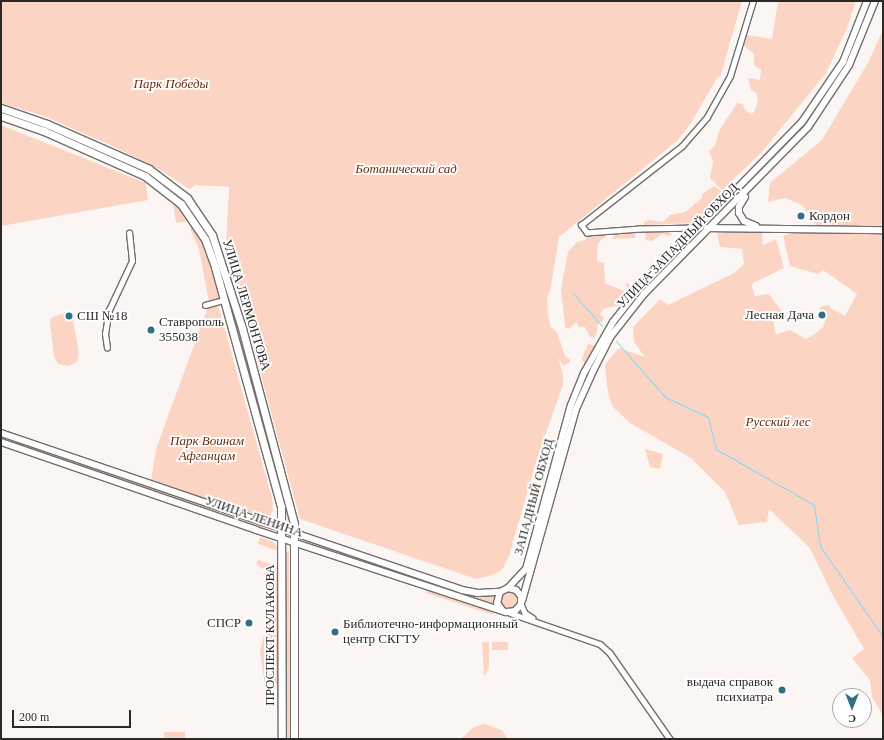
<!DOCTYPE html>
<meta charset="utf-8">
<style>
body{margin:0}
#map{position:relative;width:884px;height:740px;overflow:hidden;background:#fbf6f4;font-family:"Times New Roman",serif}
div>[style]{position:absolute}
[style*='--x']{left:calc(var(--x)*1px);top:calc(var(--y)*1px);width:calc(var(--w)*1px);rotate:calc(var(--a)*1deg)}
.green>*{inset:0;background:#fcd4c4}
.round{border-radius:50%}
.stream>*{height:1px;margin:-0.5px;padding:0 0.5px;transform-origin:0.5px;border-radius:0.5px;background:#7ddcfa}
.roads{filter:drop-shadow(1px 0 #726e6c) drop-shadow(-1px 0 #726e6c) drop-shadow(0 1px #726e6c) drop-shadow(0 -1px #726e6c)}
.street>*{height:4.5px;margin:-2.25px;padding:0 2.25px;transform-origin:2.25px;border-radius:2.25px;background:#fff}
.secondary>*{height:6px;margin:-3px;padding:0 3px;transform-origin:3px;border-radius:3px;background:#fff}
.primary>*{height:7px;margin:-3.5px;padding:0 3.5px;transform-origin:3.5px;border-radius:3.5px;background:#fff}
.dots>*{width:11px;height:11px;translate:-50% -50%;box-sizing:border-box;border:2px solid #fff;border-radius:50%}
span{translate:-50% -50%;white-space:nowrap;text-align:center;line-height:1.15;-webkit-text-stroke:3.5px #fff;paint-order:stroke}
.park-label{font-size:13px;color:#6c2a09;font-style:italic}
.poi-label{font-size:13px;color:#2b2928}
.left{translate:0 -50%;text-align:left}
.right{translate:-100% -50%;text-align:right}
.street-label{font-size:13px;color:#2b2928}
.frame{position:absolute;inset:0;border:2px solid #2b2928;pointer-events:none}
.north{position:absolute;left:832px;top:688px;width:40px;height:40px;box-sizing:border-box;background:#fff;border:1px solid #aaa9a9;border-radius:50%;rotate:180deg;font-size:11px;font-weight:700;line-height:16px;text-align:center;color:#2b2928}
.north::after{content:'';display:block;margin:auto;width:14px;height:18px;background:#2f7083;clip-path:polygon(50% 0,100% 100%,50% 72%,0 100%)}
.scale{position:absolute;left:12px;top:710px;width:119px;height:18px;box-sizing:border-box;border:2px solid #2b2928;border-top:0;padding-left:5px;font-size:12px;line-height:14px;white-space:nowrap;color:#2b2928;-webkit-text-stroke:3px #fff;paint-order:stroke}
</style>
<div id="map">
<div class="green">
<div style="clip-path:polygon(1px 1px,742px 1px,720px 77px,717px 78px,691px 123px,678px 140px,559px 237px,550px 292px,547px 298px,548px 315px,551px 327px,557px 332px,565px 356px,570px 359px,570px 362px,563px 366px,558px 357px,563px 374px,563px 385px,538px 455px,509px 556px,502px 570px,493px 575px,476px 579px,300px 519px,226px 247px,229px 187px,196px 185px,189px 189px,159px 169px,112px 146px,44px 116px,1px 103px)"></div>
<div style="clip-path:polygon(778px 1px,856px 1px,847px 28px,826px 73px,761px 153px,722px 190px,710px 178px,713px 162px,709px 151px,715px 146px,719px 131px,737px 103px,743px 104px,745px 110px,752px 115px,756px 108px,758px 100px,756px 93px,751px 90px,748px 78px,760px 80px,761px 70px,754px 65px,754px 54px,743px 45px,746px 35px,772px 39px)"></div>
<div style="clip-path:polygon(869px 1px,871px 1px,864px 22px,847px 63px,820px 106px,753px 181px,804px 123px,832px 84px,855px 40px)"></div>
<div style="clip-path:polygon(883px 30px,883px 716px,872px 697px,870px 680px,852px 658px,864px 649px,832px 594px,810px 548px,769px 509px,767px 522px,739px 525px,725px 492px,691px 458px,630px 423px,612px 406px,608px 393px,605px 367px,606px 363px,619px 348px,645px 357px,634px 342px,633px 327px,660px 299px,668px 305px,734px 273px,744px 264px,742px 249px,720px 247px,717px 233px,762px 233px,763px 245px,776px 239px,784px 268px,753px 283px,752px 287px,755px 296px,769px 294px,785px 316px,773px 320px,776px 334px,790px 330px,806px 339px,815px 334px,823px 327px,826px 318px,826px 312px,819px 309px,822px 306px,830px 305px,830px 308px,845px 316px,857px 294px,823px 270px,818px 274px,790px 266px,783px 236px,816px 225px,802px 205px,785px 198px,768px 202px,770px 183px,822px 140px,868px 63px)"></div>
<div style="clip-path:polygon(1px 111px,30px 120px,147px 171px,185px 200px,210px 236px,220px 265px,253px 387px,251px 387px,207px 238px,183px 202px,146px 174px,1px 113px)"></div>
<div style="clip-path:polygon(1px 125px,146px 183px,148px 200px,1px 226px)"></div>
<div style="clip-path:polygon(714px 186px,721px 191px,696px 223px,644px 225px,644px 222px,648px 220px,663px 222px,670px 215px,685px 212px,702px 198px,702px 194px)"></div>
<div style="clip-path:polygon(158px 190px,168px 196px,178px 206px,188px 221px,176px 223px,173px 203px)"></div>
<div style="clip-path:polygon(192px 225px,200px 236px,210px 262px,219px 296px,218px 300px,209px 302px,199px 249px,190px 229px)"></div>
<div style="clip-path:polygon(645px 231px,668px 231px,672px 234px,669px 236px,662px 234px,652px 241px,646px 240px)"></div>
<div style="clip-path:polygon(636px 232px,635px 238px,612px 239px,616px 233px)"></div>
<div style="clip-path:polygon(605px 234px,606px 236px,598px 243px,597px 261px,604px 263px,605px 283px,627px 292px,629px 290px,625px 284px,627px 282px,632px 289px,620px 305px,603px 309px,600px 315px,604px 317px,603px 321px,598px 324px,596px 337px,590px 337px,585px 327px,579px 327px,576px 322px,569px 329px,565px 327px,561px 289px,568px 252px,577px 242px,585px 240px,588px 236px)"></div>
<div style="clip-path:polygon(218px 305px,272px 498px,273px 511px,266px 522px,151px 481px,156px 449px,208px 307px)"></div>
<div style="clip-path:polygon(61px 314px,71px 316px,73px 320px,79px 353px,77px 362px,68px 366px,58px 364px,54px 357px,50px 323px,51px 318px)"></div>
<div style="clip-path:polygon(588px 344px,597px 346px,585px 366px,582px 358px)"></div>
<div style="clip-path:polygon(255px 390px,292px 524px,291px 525px,289px 525px,252px 391px)"></div>
<div style="clip-path:polygon(1px 436px,51px 453px,51px 455px,1px 439px)"></div>
<div style="clip-path:polygon(645px 449px,663px 454px,660px 469px,650px 467px)"></div>
<div style="clip-path:polygon(61px 457px,267px 528px,267px 529px,61px 459px)"></div>
<div style="clip-path:polygon(260px 537px,274px 542px,279px 551px,258px 544px)"></div>
<div style="clip-path:polygon(306px 541px,465px 594px,494px 595px,494px 605px,305px 543px)"></div>
<div style="clip-path:polygon(289px 551px,291px 739px,285px 739px,285px 553px)"></div>
<div style="clip-path:polygon(258px 560px,280px 567px,280px 685px,267px 684px,264px 679px,260px 652px,265px 631px,266px 572px,256px 564px)"></div>
<div class="round" style="left:500px;top:591px;width:18px;height:18px"></div>
<div style="clip-path:polygon(427px 591px,492px 611px,493px 615px,426px 593px)"></div>
<div style="clip-path:polygon(482px 642px,489px 642px,489px 668px,484px 677px)"></div>
<div style="clip-path:polygon(492px 642px,508px 642px,508px 650px,492px 650px)"></div>
<div style="clip-path:polygon(484px 724px,502px 730px,508px 739px,461px 739px,474px 727px)"></div>
<div style="clip-path:polygon(164px 732px,185px 732px,185px 739px,164px 739px)"></div>
</div>
<div class="stream">
<div style="--x:573;--y:293;--w:44;--a:48.7"></div>
<div style="--x:616;--y:341;--w:74;--a:48.8"></div>
<div style="--x:665;--y:397;--w:47;--a:24.9"></div>
<div style="--x:708;--y:417;--w:33;--a:76"></div>
<div style="--x:716;--y:449;--w:113;--a:29.7"></div>
<div style="--x:814;--y:505;--w:41;--a:81.7"></div>
<div style="--x:820;--y:546;--w:111;--a:55.3"></div>
</div>
<div class="roads">
<div class="street">
<div style="--x:700;--y:228;--w:60;--a:179"></div>
<div style="--x:640;--y:229;--w:53;--a:175.7"></div>
<div style="--x:587;--y:233;--w:10;--a:-127"></div>
<div style="--x:581;--y:225;--w:128;--a:-38"></div>
<div style="--x:682;--y:146;--w:38;--a:-49"></div>
<div style="--x:707;--y:117;--w:47;--a:-60.7"></div>
<div style="--x:730;--y:76;--w:78;--a:-73"></div>
<div style="--x:205;--y:305;--w:20;--a:-15"></div>
<div style="--x:107;--y:348;--w:14;--a:-98"></div>
<div style="--x:105;--y:334;--w:24;--a:-81"></div>
<div style="--x:109;--y:310;--w:54;--a:-64.9"></div>
<div style="--x:132;--y:261;--w:28;--a:-96"></div>
<div style="--x:521;--y:604;--w:10;--a:66"></div>
<div style="--x:525;--y:613;--w:9;--a:32"></div>
<div style="--x:510;--y:613;--w:95;--a:19"></div>
<div style="--x:600;--y:644;--w:13;--a:42"></div>
<div style="--x:610;--y:653;--w:105;--a:55.1"></div>
</div>
<div class="secondary">
<div style="--x:745;--y:197;--w:12;--a:121"></div>
<div style="--x:739;--y:207;--w:6;--a:90"></div>
<div style="--x:739;--y:213;--w:9;--a:58"></div>
<div style="--x:744;--y:221;--w:13;--a:23"></div>
<div style="--x:707;--y:228;--w:176;--a:0.7"></div>
<div style="--x:1;--y:433;--w:487;--a:18.8"></div>
<div style="--x:462;--y:590;--w:16;--a:11"></div>
<div style="--x:478;--y:593;--w:22;--a:-3"></div>
<div style="--x:1;--y:442;--w:270;--a:19"></div>
<div style="--x:256;--y:530;--w:263;--a:18.2"></div>
<div style="--x:506;--y:612;--w:9;--a:-6"></div>
<div style="--x:515;--y:611;--w:9;--a:-49"></div>
<div style="--x:521;--y:604;--w:8;--a:-90"></div>
<div style="--x:521;--y:596;--w:8;--a:-130"></div>
<div style="--x:516;--y:590;--w:8;--a:-166"></div>
<div style="--x:508;--y:588;--w:9;--a:153"></div>
<div style="--x:500;--y:592;--w:11;--a:105"></div>
<div style="--x:497;--y:603;--w:9;--a:54"></div>
<div style="--x:508;--y:588;--w:26;--a:-47"></div>
<div style="--x:526;--y:569;--w:170;--a:-74.7"></div>
<div style="--x:571;--y:405;--w:35;--a:-68"></div>
<div style="--x:584;--y:373;--w:59;--a:-60.4"></div>
<div style="--x:613;--y:322;--w:42;--a:-51.8"></div>
<div style="--x:639;--y:289;--w:233;--a:-45.7"></div>
<div style="--x:802;--y:122;--w:73;--a:-55.7"></div>
<div style="--x:843;--y:62;--w:66;--a:-68.5"></div>
<div style="--x:522;--y:601;--w:199;--a:-74.3"></div>
<div style="--x:576;--y:409;--w:44;--a:-65.8"></div>
<div style="--x:594;--y:369;--w:37;--a:-63"></div>
<div style="--x:611;--y:336;--w:53;--a:-51.8"></div>
<div style="--x:644;--y:294;--w:234;--a:-45.5"></div>
<div style="--x:808;--y:127;--w:74;--a:-56.5"></div>
<div style="--x:849;--y:65;--w:69;--a:-67.9"></div>
</div>
<div class="primary">
<div style="--x:1;--y:108;--w:49;--a:19.2"></div>
<div style="--x:47;--y:124;--w:111;--a:23.8"></div>
<div style="--x:149;--y:169;--w:48;--a:37.3"></div>
<div style="--x:187;--y:198;--w:45;--a:56"></div>
<div style="--x:212;--y:235;--w:98;--a:72.1"></div>
<div style="--x:242;--y:328;--w:203;--a:75.1"></div>
<div style="--x:294;--y:524;--w:215;--a:90"></div>
<div style="--x:1;--y:116;--w:46;--a:19.2"></div>
<div style="--x:44;--y:131;--w:111;--a:24"></div>
<div style="--x:145;--y:176;--w:46;--a:37.9"></div>
<div style="--x:181;--y:204;--w:42;--a:55.6"></div>
<div style="--x:205;--y:239;--w:30;--a:70"></div>
<div style="--x:215;--y:267;--w:249;--a:74.6"></div>
<div style="--x:281;--y:507;--w:232;--a:89.8"></div>
</div>
</div>
<div class="dots">
<div style="left:801px;top:216px;background:#2f7083"></div>
<div style="left:822px;top:315px;background:#2f7083"></div>
<div style="left:69px;top:316px;background:#2f7083"></div>
<div style="left:151px;top:330px;background:#2f7083"></div>
<div style="left:249px;top:623px;background:#2f7083"></div>
<div style="left:335px;top:632px;background:#2f7083"></div>
<div style="left:782px;top:690px;background:#2f7083"></div>
</div>
<div class="park-label">
<span style="left:171px;top:84px">Парк Победы</span>
<span style="left:406px;top:169px">Ботанический сад</span>
<span style="left:778px;top:422px">Русский лес</span>
<span style="left:207px;top:449px">Парк Воинам<br>Афганцам</span>
</div>
<div class="poi-label">
<span class="left" style="left:809px;top:216px">Кордон</span>
<span class="right" style="left:814px;top:315px">Лесная Дача</span>
<span class="left" style="left:77px;top:316px">СШ №18</span>
<span class="left" style="left:159px;top:330px">Ставрополь<br>355038</span>
<span class="right" style="left:241px;top:623px">СПСР</span>
<span class="left" style="left:343px;top:632px">Библиотечно-информационный<br>центр СКГТУ</span>
<span class="right" style="left:773px;top:690px">выдача справок<br>психиатра</span>
</div>
<div class="street-label">
<span style="left:678px;top:246px;rotate:-46deg">УЛИЦА ЗАПАДНЫЙ ОБХОД</span>
<span style="left:246px;top:305px;rotate:73deg">УЛИЦА ЛЕРМОНТОВА</span>
<span style="left:534px;top:497px;rotate:-75deg">ЗАПАДНЫЙ ОБХОД</span>
<span style="left:254px;top:517px;rotate:19deg">УЛИЦА ЛЕНИНА</span>
<span style="left:270px;top:635px;rotate:-90deg">ПРОСПЕКТ КУЛАКОВА</span>
</div>
<div class="frame"></div>
<div class="north">С</div>
<div class="scale">200 m</div>
</div>
